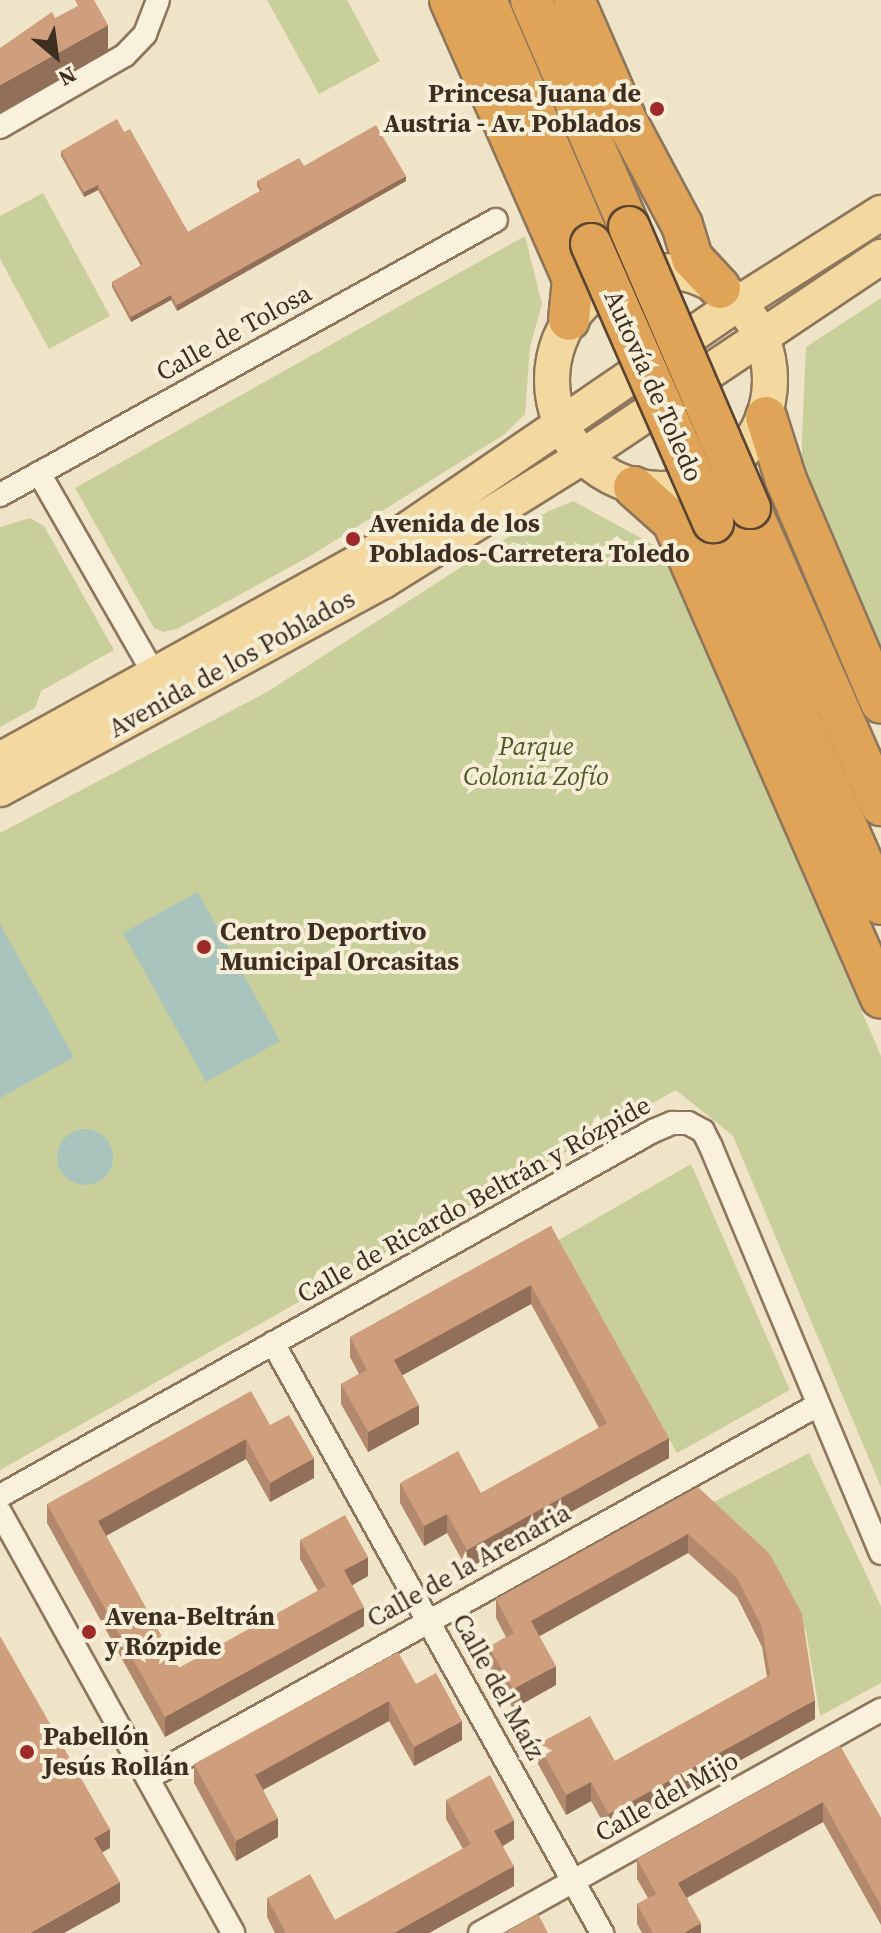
<!DOCTYPE html>
<meta charset="utf-8">
<style>
body{margin:0}
#map{position:relative;width:881px;height:1933px;overflow:hidden;background:#f0e4c8;font-family:"Source Serif 4",serif}
div>[style]{position:absolute}
[style*='--x']{left:calc(var(--x)*1px);top:calc(var(--y)*1px);width:calc(var(--w)*1px);rotate:calc(var(--a)*1deg)}
.green>*{inset:0;background:#c9cf9b}
.water>*{inset:0;background:#a9c4bc}
.round{border-radius:50%}
.roads{filter:drop-shadow(2px 0 #8d765c) drop-shadow(-2px 0 #8d765c) drop-shadow(0 2px #8d765c) drop-shadow(0 -2px #8d765c)}
.street>*{height:22px;margin:-11px;padding:0 11px;transform-origin:11px;border-radius:11px;background:#faf1dc}
.primary>*{height:34px;margin:-17px;padding:0 17px;transform-origin:17px;border-radius:17px;background:#f3d9a0}
.primary>.ring{margin:-17px;padding:0;box-sizing:content-box;background:none;border:34px solid #f3d9a0;border-radius:50%}
.highway>*{height:40px;margin:-20px;padding:0 20px;transform-origin:20px;border-radius:20px;background:#e0a458}
.bridges{filter:drop-shadow(2px 0 #5b4430) drop-shadow(-2px 0 #5b4430) drop-shadow(0 2px #5b4430) drop-shadow(0 -2px #5b4430)}
.highway-bridge>*{height:40px;margin:-20px;padding:0 20px;transform-origin:20px;border-radius:20px;background:#e0a458}
.wall>*{inset:0;background:#b2896c}
.shaded-wall>*{inset:0;background:#916f58}
.building>*{inset:0;background:#cf9f7d}
.dots>*{width:22px;height:22px;translate:-50% -50%;box-sizing:border-box;border:4px solid #f7eed8;border-radius:50%}
span{translate:-50% -50%;white-space:nowrap;text-align:center;line-height:1.15;-webkit-text-stroke:8px #f7eed8;paint-order:stroke}
.poi-label{font-size:26px;color:#3d2e20;font-weight:700}
.right{translate:-100% -50%;text-align:right}
.left{translate:0 -50%;text-align:left}
.street-label{font-size:26px;color:#3d2e20}
.park-label{font-size:26px;color:#4d5a26;font-style:italic}
.north{position:absolute;left:16px;top:16px;width:80px;height:80px;-webkit-text-stroke:6px #f7eed8;paint-order:stroke;rotate:151deg;font-size:22px;font-weight:700;line-height:32px;text-align:center;color:#3d2e20}
.north::after{content:'';display:block;margin:auto;width:28px;height:36px;background:#3d2e20;clip-path:polygon(50% 0,100% 100%,50% 72%,0 100%)}
</style>
<div id="map">
<div class="green">
<div style="clip-path:polygon(267px 0,347px 0,380px 61px,319px 94px)"></div>
<div style="clip-path:polygon(43px 193px,110px 316px,49px 349px,0 259px,0 216px)"></div>
<div style="clip-path:polygon(525px 236px,542px 304px,530px 347px,525px 414px,505px 434px,312px 555px,177px 629px,163px 632px,154px 628px,75px 488px)"></div>
<div style="clip-path:polygon(881px 298px,881px 651px,810px 486px,802px 462px,802px 437px,806px 347px)"></div>
<div style="clip-path:polygon(573px 501px,663px 550px,881px 1056px,881px 1487px,733px 1136px,676px 1090px,0 1470px,0 833px,267px 692px,547px 512px)"></div>
<div style="clip-path:polygon(30px 518px,44px 526px,114px 650px,41px 691px,35px 708px,0 727px,0 527px)"></div>
<div style="clip-path:polygon(691px 1164px,790px 1390px,677px 1453px,555px 1242px)"></div>
<div style="clip-path:polygon(809px 1453px,881px 1606px,881px 1683px,820px 1716px,806px 1631px,774px 1571px,706px 1506px)"></div>
</div>
<div class="water">
<div style="clip-path:polygon(198px 892px,280px 1041px,206px 1082px,123px 933px)"></div>
<div style="clip-path:polygon(0 924px,74px 1057px,0 1098px)"></div>
<div class="round" style="left:57px;top:1129px;width:56px;height:56px"></div>
</div>
<div class="roads">
<div class="street">
<div style="--x:0;--y:127;--w:144;--a:-29.9"></div>
<div style="--x:125;--y:55;--w:29;--a:-46"></div>
<div style="--x:145;--y:34;--w:36;--a:-69"></div>
<div style="--x:39;--y:473;--w:235;--a:60.2"></div>
<div style="--x:0;--y:495;--w:567;--a:-29.01"></div>
<div style="--x:273;--y:1343;--w:676;--a:60.85"></div>
<div style="--x:0;--y:1496;--w:748;--a:-29.2"></div>
<div style="--x:653;--y:1131;--w:21;--a:-23"></div>
<div style="--x:672;--y:1123;--w:16;--a:0"></div>
<div style="--x:688;--y:1123;--w:17;--a:28"></div>
<div style="--x:703;--y:1131;--w:18;--a:63"></div>
<div style="--x:711;--y:1147;--w:440;--a:67.3"></div>
<div style="--x:0;--y:1512;--w:481;--a:61"></div>
<div style="--x:148;--y:1778;--w:767;--a:-29.11"></div>
<div style="--x:480;--y:1933;--w:459;--a:-29.1"></div>
</div>
<div class="primary">
<div class="ring" style="left:552px;top:271px;width:184px;height:184px"></div>
<div style="--x:0;--y:760;--w:418;--a:-28.9"></div>
<div style="--x:366;--y:558;--w:452;--a:-34.4"></div>
<div style="--x:739;--y:303;--w:168;--a:-32.4"></div>
<div style="--x:0;--y:789;--w:436;--a:-28.5"></div>
<div style="--x:383;--y:581;--w:234;--a:-31.9"></div>
<div style="--x:582;--y:457;--w:360;--a:-33.8"></div>
</div>
<div class="highway">
<div style="--x:450;--y:0;--w:305;--a:66.2"></div>
<div style="--x:573;--y:279;--w:41;--a:95.6"></div>
<div style="--x:486;--y:0;--w:266;--a:66.7"></div>
<div style="--x:531;--y:0;--w:247;--a:66.6"></div>
<div style="--x:574;--y:0;--w:133;--a:66.5"></div>
<div style="--x:627;--y:122;--w:117;--a:61.9"></div>
<div style="--x:682;--y:225;--w:34;--a:73"></div>
<div style="--x:692;--y:258;--w:41;--a:47"></div>
<div style="--x:766;--y:417;--w:66;--a:72.4"></div>
<div style="--x:786;--y:480;--w:242;--a:66.9"></div>
<div style="--x:634;--y:487;--w:52;--a:41.9"></div>
<div style="--x:673;--y:522;--w:519;--a:66.4"></div>
<div style="--x:750;--y:508;--w:325;--a:66.2"></div>
<div style="--x:713;--y:522;--w:417;--a:66.3"></div>
</div>
</div>
<div class="bridges">
<div class="highway-bridge">
<div style="--x:629;--y:227;--w:306;--a:66.7"></div>
<div style="--x:591;--y:244;--w:304;--a:66.3"></div>
</div>
</div>
<div class="wall">
<div style="clip-path:polygon(124px 132px,188px 232px,260px 191px,257px 186px,257px 181px,304px 166px,406px 181px,177px 311px,171px 300px,131px 322px,112px 287px,112px 282px,141px 266px,98px 190px,84px 197px,61px 156px,61px 151px)"></div>
<div style="clip-path:polygon(551px 1226px,669px 1458px,467px 1569px,447px 1533px,424px 1546px,400px 1503px,400px 1483px,481px 1493px,599px 1428px,531px 1304px,402px 1375px,419px 1424px,368px 1452px,341px 1404px,341px 1384px,359px 1374px,350px 1357px,350px 1337px)"></div>
<div style="clip-path:polygon(270px 1425px,314px 1478px,270px 1502px,246px 1459px,106px 1536px,179px 1668px,318px 1591px,300px 1559px,300px 1540px,368px 1576px,352px 1585px,364px 1626px,165px 1737px,47px 1523px,47px 1504px)"></div>
<div style="clip-path:polygon(698px 1487px,815px 1719px,609px 1833px,591px 1801px,566px 1815px,538px 1764px,538px 1744px,615px 1761px,767px 1677px,762px 1647px,737px 1597px,688px 1553px,539px 1636px,556px 1685px,513px 1709px,489px 1666px,489px 1647px,506px 1637px,496px 1618px,496px 1599px)"></div>
<div style="clip-path:polygon(416px 1684px,462px 1740px,414px 1766px,389px 1721px,263px 1790px,278px 1837px,236px 1861px,194px 1783px,194px 1764px)"></div>
<div style="clip-path:polygon(840px 1746px,881px 1818px,881px 1925px,823px 1822px,687px 1898px,701px 1933px,642px 1933px,637px 1924px,637px 1904px,648px 1898px,637px 1879px,637px 1859px)"></div>
<div style="clip-path:polygon(446px 1800px,514px 1839px,503px 1846px,514px 1886px,429px 1933px,275px 1933px,267px 1917px,267px 1898px,335px 1920px,463px 1849px,446px 1819px)"></div>
</div>
<div class="shaded-wall">
<div style="clip-path:polygon(108px 25px,108px 52px,0 112px,0 85px)"></div>
<div style="clip-path:polygon(406px 176px,406px 181px,177px 311px,177px 305px)"></div>
<div style="clip-path:polygon(98px 185px,98px 190px,84px 197px,84px 192px)"></div>
<div style="clip-path:polygon(171px 295px,171px 300px,131px 322px,131px 317px)"></div>
<div style="clip-path:polygon(531px 1285px,531px 1304px,394px 1380px,394px 1360px)"></div>
<div style="clip-path:polygon(419px 1405px,419px 1424px,368px 1452px,368px 1432px)"></div>
<div style="clip-path:polygon(669px 1438px,669px 1458px,467px 1569px,467px 1550px)"></div>
<div style="clip-path:polygon(246px 1439px,246px 1459px,98px 1540px,98px 1521px)"></div>
<div style="clip-path:polygon(314px 1458px,314px 1478px,270px 1502px,270px 1483px)"></div>
<div style="clip-path:polygon(447px 1514px,447px 1533px,424px 1546px,424px 1526px)"></div>
<div style="clip-path:polygon(688px 1534px,688px 1553px,531px 1641px,531px 1621px)"></div>
<div style="clip-path:polygon(368px 1557px,368px 1576px,344px 1590px,344px 1570px)"></div>
<div style="clip-path:polygon(364px 1607px,364px 1626px,165px 1737px,165px 1717px)"></div>
<div style="clip-path:polygon(556px 1666px,556px 1685px,513px 1709px,513px 1689px)"></div>
<div style="clip-path:polygon(815px 1700px,815px 1719px,609px 1833px,609px 1814px)"></div>
<div style="clip-path:polygon(389px 1701px,389px 1721px,255px 1794px,255px 1775px)"></div>
<div style="clip-path:polygon(462px 1721px,462px 1740px,414px 1766px,414px 1747px)"></div>
<div style="clip-path:polygon(591px 1782px,591px 1801px,566px 1815px,566px 1795px)"></div>
<div style="clip-path:polygon(823px 1802px,823px 1822px,678px 1902px,678px 1883px)"></div>
<div style="clip-path:polygon(278px 1818px,278px 1837px,236px 1861px,236px 1841px)"></div>
<div style="clip-path:polygon(514px 1820px,514px 1839px,494px 1851px,494px 1831px)"></div>
<div style="clip-path:polygon(110px 1829px,110px 1848px,94px 1857px,94px 1838px)"></div>
<div style="clip-path:polygon(514px 1866px,514px 1886px,429px 1933px,394px 1933px)"></div>
<div style="clip-path:polygon(120px 1882px,120px 1902px,64px 1933px,30px 1933px)"></div>
<div style="clip-path:polygon(701px 1923px,701px 1933px,684px 1933px)"></div>
</div>
<div class="building">
<div style="clip-path:polygon(75px 0,94px 0,108px 25px,0 85px,0 48px,52px 12px,55px 18px,78px 6px)"></div>
<div style="clip-path:polygon(117px 119px,124px 132px,130px 129px,188px 232px,262px 190px,257px 181px,299px 158px,304px 166px,376px 125px,406px 176px,177px 305px,171px 295px,131px 317px,112px 282px,143px 264px,98px 185px,84px 192px,61px 151px)"></div>
<div style="clip-path:polygon(551px 1226px,669px 1438px,467px 1550px,447px 1514px,424px 1526px,400px 1483px,458px 1451px,481px 1493px,607px 1423px,531px 1285px,394px 1360px,419px 1405px,368px 1432px,341px 1384px,367px 1370px,350px 1337px)"></div>
<div style="clip-path:polygon(251px 1391px,270px 1425px,289px 1415px,314px 1458px,270px 1483px,246px 1439px,98px 1521px,179px 1668px,326px 1586px,300px 1540px,345px 1515px,368px 1557px,344px 1570px,364px 1607px,165px 1717px,47px 1504px)"></div>
<div style="clip-path:polygon(698px 1487px,770px 1554px,802px 1614px,815px 1700px,609px 1814px,591px 1782px,566px 1795px,538px 1744px,590px 1716px,615px 1761px,770px 1675px,762px 1627px,737px 1578px,688px 1534px,531px 1621px,556px 1666px,513px 1689px,489px 1647px,514px 1633px,496px 1599px)"></div>
<div style="clip-path:polygon(0 1636px,110px 1829px,94px 1838px,120px 1882px,30px 1933px,0 1933px)"></div>
<div style="clip-path:polygon(398px 1652px,416px 1684px,436px 1673px,462px 1721px,414px 1747px,389px 1701px,255px 1775px,278px 1818px,236px 1841px,194px 1764px)"></div>
<div style="clip-path:polygon(840px 1746px,881px 1818px,881px 1906px,823px 1802px,678px 1883px,701px 1923px,684px 1933px,653px 1933px,637px 1904px,656px 1894px,637px 1859px)"></div>
<div style="clip-path:polygon(490px 1775px,514px 1820px,494px 1831px,514px 1866px,394px 1933px,286px 1933px,267px 1898px,310px 1874px,335px 1920px,471px 1844px,446px 1800px)"></div>
<div style="clip-path:polygon(538px 1914px,548px 1933px,504px 1933px)"></div>
</div>
<div class="dots">
<div style="left:657px;top:109px;background:#9e2a2b"></div>
<div style="left:353px;top:539px;background:#9e2a2b"></div>
<div style="left:204px;top:947px;background:#9e2a2b"></div>
<div style="left:89px;top:1632px;background:#9e2a2b"></div>
<div style="left:27px;top:1752px;background:#9e2a2b"></div>
</div>
<div class="poi-label">
<span class="right" style="left:641px;top:109px">Princesa Juana de<br>Austria - Av. Poblados</span>
<span class="left" style="left:369px;top:539px">Avenida de los<br>Poblados-Carretera Toledo</span>
<span class="left" style="left:220px;top:947px">Centro Deportivo<br>Municipal Orcasitas</span>
<span class="left" style="left:105px;top:1632px">Avena-Beltrán<br>y Rózpide</span>
<span class="left" style="left:43px;top:1752px">Pabellón<br>Jesús Rollán</span>
</div>
<div class="street-label">
<span style="left:234px;top:333px;rotate:-29deg">Calle de Tolosa</span>
<span style="left:653px;top:386px;rotate:66deg">Autovía de Toledo</span>
<span style="left:232px;top:664px;rotate:-29deg">Avenida de los Poblados</span>
<span style="left:474px;top:1200px;rotate:-29deg">Calle de Ricardo Beltrán y Rózpide</span>
<span style="left:469px;top:1566px;rotate:-29deg">Calle de la Arenaria</span>
<span style="left:498px;top:1687px;rotate:61deg">Calle del Maíz</span>
<span style="left:667px;top:1797px;rotate:-29deg">Calle del Mijo</span>
</div>
<div class="park-label">
<span style="left:536px;top:762px">Parque<br>Colonia Zofío</span>
</div>
<div class="north">N</div>
</div>
